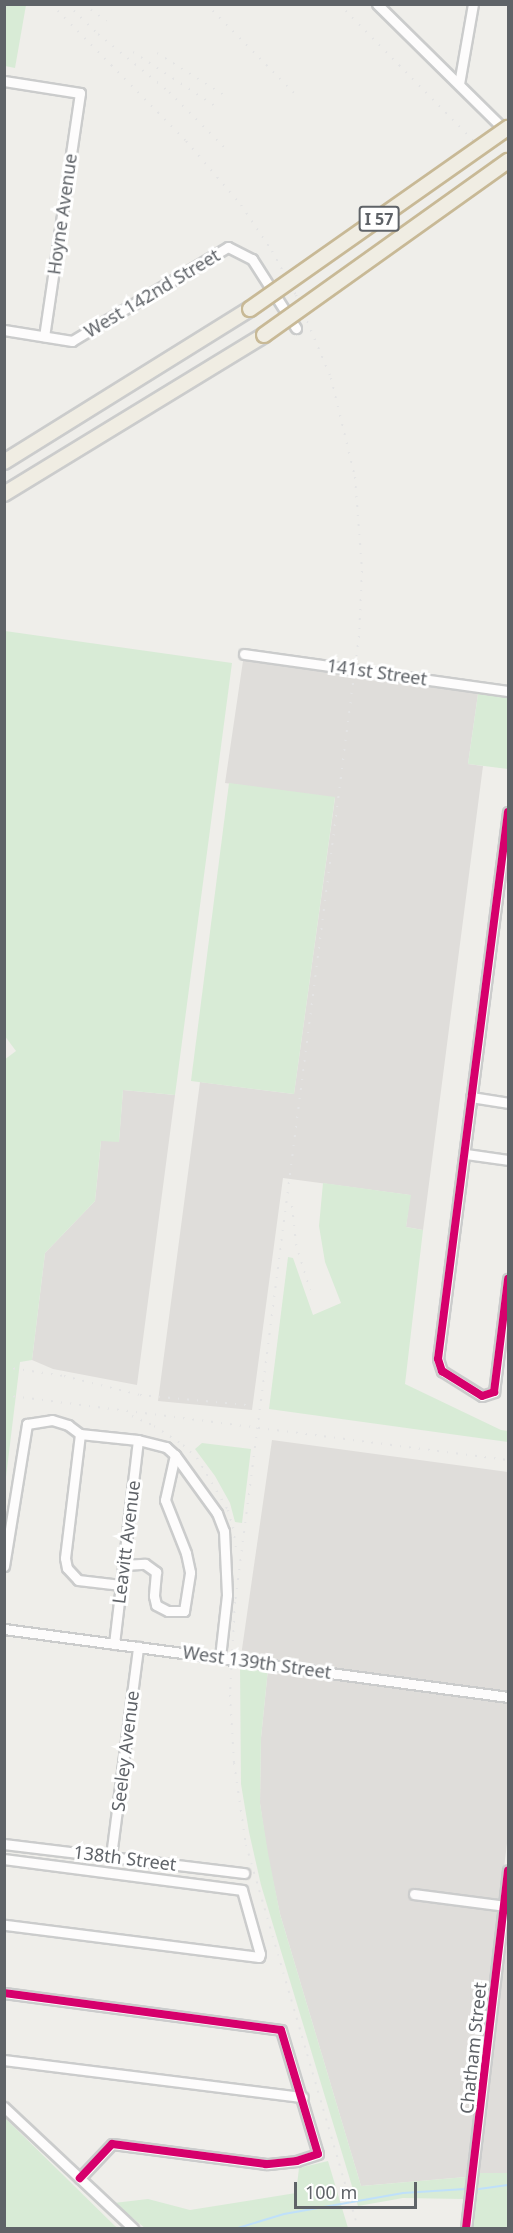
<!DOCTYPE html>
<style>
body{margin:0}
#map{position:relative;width:513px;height:2233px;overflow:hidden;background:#efeeea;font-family:"Noto Sans",sans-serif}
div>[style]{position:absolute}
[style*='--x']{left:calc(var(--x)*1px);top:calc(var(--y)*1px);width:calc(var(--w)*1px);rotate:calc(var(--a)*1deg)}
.industrial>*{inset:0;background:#dfddda}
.green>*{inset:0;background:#d8ebd6}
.stream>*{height:2px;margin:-1px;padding:0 1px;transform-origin:1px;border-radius:1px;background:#bfe0f9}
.roads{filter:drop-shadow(2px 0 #cbcccc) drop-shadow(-2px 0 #cbcccc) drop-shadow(0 2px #cbcccc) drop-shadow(0 -2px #cbcccc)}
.minor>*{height:9px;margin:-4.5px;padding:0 4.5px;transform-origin:4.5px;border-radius:4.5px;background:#fdfcfc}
.highway>*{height:14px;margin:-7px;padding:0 7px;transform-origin:7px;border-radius:7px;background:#f0ede3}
.rail>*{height:2px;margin-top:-1px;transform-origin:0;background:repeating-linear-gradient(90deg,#e4e4e4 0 1.5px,transparent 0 9.5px)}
.bridges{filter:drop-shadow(2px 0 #c8b996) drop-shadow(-2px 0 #c8b996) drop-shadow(0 2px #c8b996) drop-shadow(0 -2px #c8b996)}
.highway-bridge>*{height:14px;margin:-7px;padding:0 7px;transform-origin:7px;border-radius:7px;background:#f0ede3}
.cycleway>*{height:8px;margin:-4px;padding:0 4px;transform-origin:4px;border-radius:4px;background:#d6006c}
span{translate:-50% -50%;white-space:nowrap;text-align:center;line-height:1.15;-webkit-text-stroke:6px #fff;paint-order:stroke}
.shield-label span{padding:2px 4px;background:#fff;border:2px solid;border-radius:4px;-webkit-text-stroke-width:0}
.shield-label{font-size:16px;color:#5f6368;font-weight:700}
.street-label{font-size:18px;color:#5f6368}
.frame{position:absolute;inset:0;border:6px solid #5f6368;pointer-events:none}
.scale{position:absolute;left:294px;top:2182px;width:123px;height:27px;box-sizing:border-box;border:3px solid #5f6368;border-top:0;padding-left:8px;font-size:18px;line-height:21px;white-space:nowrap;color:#5f6368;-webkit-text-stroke:4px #fff;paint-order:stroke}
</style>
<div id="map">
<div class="industrial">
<div style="clip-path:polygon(244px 654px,479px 687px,468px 764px,483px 766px,423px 1230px,406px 1227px,410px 1195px,283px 1178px,252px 1410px,158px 1401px,200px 1082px,294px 1094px,335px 798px,225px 783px)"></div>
<div style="clip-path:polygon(123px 1090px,175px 1095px,137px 1385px,53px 1369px,32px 1360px,45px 1253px,95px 1201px,101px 1141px,119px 1141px)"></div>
<div style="clip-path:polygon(272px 1440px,508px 1472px,508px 1691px,241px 1656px)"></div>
<div style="clip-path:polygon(268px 1669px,508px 1701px,508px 1835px,466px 2177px,361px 2186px,280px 1914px,267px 1853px,260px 1803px,261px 1738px)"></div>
<div style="clip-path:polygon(508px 1933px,508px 2173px,479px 2173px)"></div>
</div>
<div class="green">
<div style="clip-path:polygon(4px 5px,26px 5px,15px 68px,5px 66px)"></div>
<div style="clip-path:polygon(5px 631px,232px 663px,175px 1095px,123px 1090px,119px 1142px,101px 1141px,95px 1201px,45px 1253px,32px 1360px,20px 1362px,5px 1485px,4px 1060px,16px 1051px,4px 1035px)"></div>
<div style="clip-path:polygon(479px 687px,508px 691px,508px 769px,468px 764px)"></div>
<div style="clip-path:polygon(229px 783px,335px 797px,294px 1094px,191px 1081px)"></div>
<div style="clip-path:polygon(323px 1183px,411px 1195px,406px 1227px,423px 1230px,405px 1384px,501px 1430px,508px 1431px,508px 1442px,269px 1409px,288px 1257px,293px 1258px,313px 1315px,341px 1303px,325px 1262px,319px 1226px)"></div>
<div style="clip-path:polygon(202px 1443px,251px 1449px,242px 1523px,235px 1522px,230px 1503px,215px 1476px,195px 1449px)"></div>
<div style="clip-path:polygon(240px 1665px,268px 1669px,261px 1738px,260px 1803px,268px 1853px,280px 1914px,361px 2186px,466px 2177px,463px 2199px,403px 2198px,358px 2206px,261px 1885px,249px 1832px,241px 1784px)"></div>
<div style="clip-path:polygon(4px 2117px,115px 2226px,118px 2228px,5px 2228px)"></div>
<div style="clip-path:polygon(328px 2161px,348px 2228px,145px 2228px,114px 2203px,148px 2199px,190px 2210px,296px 2193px,299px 2168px)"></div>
<div style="clip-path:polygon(479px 2173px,508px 2173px,508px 2228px,472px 2228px)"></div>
</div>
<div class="stream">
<div style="--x:479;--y:2189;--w:29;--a:-8"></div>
<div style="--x:238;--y:2228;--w:48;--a:-16.9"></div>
<div style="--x:284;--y:2214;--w:121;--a:-10"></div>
<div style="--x:403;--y:2193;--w:62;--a:-3.7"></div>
</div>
<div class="roads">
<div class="minor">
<div style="--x:377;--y:4;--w:184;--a:44.6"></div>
<div style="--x:4;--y:81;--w:77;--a:9"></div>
<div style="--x:80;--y:93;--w:246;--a:98.4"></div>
<div style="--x:459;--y:84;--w:81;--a:-80.1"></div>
<div style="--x:4;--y:330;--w:69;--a:9.2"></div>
<div style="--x:72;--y:341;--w:182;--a:-31.1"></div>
<div style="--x:228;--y:247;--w:27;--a:27"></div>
<div style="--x:252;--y:259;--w:82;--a:57.5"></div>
<div style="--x:244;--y:654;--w:267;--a:8"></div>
<div style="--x:508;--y:812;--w:551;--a:97.29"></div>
<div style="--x:438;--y:1359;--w:13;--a:72"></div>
<div style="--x:442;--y:1371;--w:47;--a:32"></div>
<div style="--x:482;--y:1396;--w:13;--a:-18"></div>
<div style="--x:494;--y:1392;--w:114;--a:-82.9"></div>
<div style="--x:471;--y:1097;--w:37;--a:9"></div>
<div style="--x:466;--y:1154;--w:42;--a:8.1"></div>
<div style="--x:80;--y:1434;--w:125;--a:96.9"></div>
<div style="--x:65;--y:1558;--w:10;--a:79"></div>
<div style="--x:67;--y:1568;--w:16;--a:47"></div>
<div style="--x:78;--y:1580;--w:43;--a:6.6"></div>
<div style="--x:123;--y:1565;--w:22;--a:-3"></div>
<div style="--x:145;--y:1564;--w:14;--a:36"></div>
<div style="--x:156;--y:1572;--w:24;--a:95"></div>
<div style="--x:154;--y:1596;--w:9;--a:77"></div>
<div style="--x:156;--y:1605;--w:13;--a:27"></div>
<div style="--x:168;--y:1611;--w:16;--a:0"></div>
<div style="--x:184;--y:1611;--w:39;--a:-81"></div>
<div style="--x:190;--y:1572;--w:19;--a:-102"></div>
<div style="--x:186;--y:1553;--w:57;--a:-111.6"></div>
<div style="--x:165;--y:1500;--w:46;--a:-77.5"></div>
<div style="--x:4;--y:1566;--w:144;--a:-80.8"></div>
<div style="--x:27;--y:1424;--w:25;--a:-9"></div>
<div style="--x:52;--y:1420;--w:17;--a:17"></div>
<div style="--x:68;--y:1425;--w:15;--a:37"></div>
<div style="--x:80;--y:1434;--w:58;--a:5.9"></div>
<div style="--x:138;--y:1440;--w:29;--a:14"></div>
<div style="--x:166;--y:1447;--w:12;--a:42"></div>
<div style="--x:175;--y:1455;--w:72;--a:54.1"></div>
<div style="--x:217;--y:1513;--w:19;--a:69"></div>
<div style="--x:224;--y:1531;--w:64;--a:87.3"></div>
<div style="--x:227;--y:1595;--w:62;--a:96.4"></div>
<div style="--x:4;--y:1629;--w:509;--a:7.68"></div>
<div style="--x:114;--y:1644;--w:205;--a:-83.3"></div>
<div style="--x:4;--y:1844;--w:242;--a:6.9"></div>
<div style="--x:111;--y:1856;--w:211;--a:-82.6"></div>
<div style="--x:4;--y:1859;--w:240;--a:7.4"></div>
<div style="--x:242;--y:1890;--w:66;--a:74.3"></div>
<div style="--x:260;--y:1954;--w:3;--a:108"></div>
<div style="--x:259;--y:1957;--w:257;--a:-172.8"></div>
<div style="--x:414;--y:1894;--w:94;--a:7.4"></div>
<div style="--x:4;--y:1993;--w:279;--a:7.6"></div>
<div style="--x:281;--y:2030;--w:129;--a:73.4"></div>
<div style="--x:318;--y:2154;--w:22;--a:162"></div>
<div style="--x:297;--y:2161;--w:31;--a:174"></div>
<div style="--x:266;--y:2164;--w:155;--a:-172.6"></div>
<div style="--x:112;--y:2144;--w:47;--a:133.3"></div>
<div style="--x:4;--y:2060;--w:301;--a:7.1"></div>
<div style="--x:4;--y:2107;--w:177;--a:43.2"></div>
<div style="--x:466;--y:2228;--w:360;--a:-83.3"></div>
</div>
<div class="highway">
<div style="--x:4;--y:462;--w:290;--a:-31.9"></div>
<div style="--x:4;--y:494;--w:305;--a:-31.4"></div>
</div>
</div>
<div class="rail">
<div style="--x:51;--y:4;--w:192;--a:45.4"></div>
<div style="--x:186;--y:141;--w:84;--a:49.3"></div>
<div style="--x:241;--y:205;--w:55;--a:56"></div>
<div style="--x:272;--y:251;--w:50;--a:61.4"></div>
<div style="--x:296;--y:295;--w:90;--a:67.1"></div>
<div style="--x:331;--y:378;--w:102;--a:76.4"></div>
<div style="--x:355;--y:477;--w:94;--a:85.7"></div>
<div style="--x:362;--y:571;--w:65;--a:92.6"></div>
<div style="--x:359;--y:636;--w:974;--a:97.31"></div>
<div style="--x:235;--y:1602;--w:93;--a:93.1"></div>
<div style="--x:230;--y:1695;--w:68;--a:86.6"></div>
<div style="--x:234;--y:1763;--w:83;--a:81.7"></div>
<div style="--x:246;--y:1845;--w:399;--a:73.7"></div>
<div style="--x:67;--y:4;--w:43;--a:44.1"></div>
<div style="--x:98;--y:34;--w:92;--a:39.2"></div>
<div style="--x:169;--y:92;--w:83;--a:45"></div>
<div style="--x:83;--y:4;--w:29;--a:36"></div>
<div style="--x:206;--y:4;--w:131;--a:45.3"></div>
<div style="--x:339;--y:4;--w:241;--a:45.5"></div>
<div style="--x:133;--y:52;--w:98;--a:33.4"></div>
<div style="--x:157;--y:53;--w:79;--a:32.1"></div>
<div style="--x:292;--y:1206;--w:38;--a:84"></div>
<div style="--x:296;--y:1244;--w:48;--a:73.1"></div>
<div style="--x:4;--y:1367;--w:61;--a:8.5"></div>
<div style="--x:64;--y:1376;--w:78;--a:14"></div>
<div style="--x:140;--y:1395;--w:107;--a:5.3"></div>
<div style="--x:4;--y:1395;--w:508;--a:7.35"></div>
<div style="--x:132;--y:1416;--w:24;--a:24"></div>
<div style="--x:154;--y:1426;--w:35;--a:33"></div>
<div style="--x:183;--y:1445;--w:19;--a:43"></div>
<div style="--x:197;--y:1458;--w:61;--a:59.2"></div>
<div style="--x:228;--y:1510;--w:18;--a:74"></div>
<div style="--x:233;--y:1527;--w:27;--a:82"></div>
</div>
<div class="bridges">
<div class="highway-bridge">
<div style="--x:250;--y:309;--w:315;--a:-35.1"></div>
<div style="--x:264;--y:335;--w:300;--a:-35.5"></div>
</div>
</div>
<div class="cycleway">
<div style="--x:508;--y:812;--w:551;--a:97.29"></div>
<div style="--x:438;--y:1359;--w:13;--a:72"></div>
<div style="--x:442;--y:1371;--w:47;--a:32"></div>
<div style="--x:482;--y:1396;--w:13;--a:-18"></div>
<div style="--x:494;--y:1392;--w:114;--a:-82.9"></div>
<div style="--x:4;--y:1993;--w:279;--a:7.6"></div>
<div style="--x:281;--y:2030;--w:129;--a:73.4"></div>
<div style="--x:318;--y:2154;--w:22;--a:162"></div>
<div style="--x:297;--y:2161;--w:31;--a:174"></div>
<div style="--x:266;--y:2164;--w:155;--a:-172.6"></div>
<div style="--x:112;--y:2144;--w:47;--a:133.3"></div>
<div style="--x:466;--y:2228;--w:360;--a:-83.3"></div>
</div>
<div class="shield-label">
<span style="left:379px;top:219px">I 57</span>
</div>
<div class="street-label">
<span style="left:62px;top:214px;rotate:-82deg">Hoyne Avenue</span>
<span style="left:152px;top:293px;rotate:-31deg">West 142nd Street</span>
<span style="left:377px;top:672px;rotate:8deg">141st Street</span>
<span style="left:126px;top:1542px;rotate:-83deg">Leavitt Avenue</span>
<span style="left:257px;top:1662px;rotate:8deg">West 139th Street</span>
<span style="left:125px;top:1751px;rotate:-83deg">Seeley Avenue</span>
<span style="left:125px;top:1858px;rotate:7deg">138th Street</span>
<span style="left:473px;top:2048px;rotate:-84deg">Chatham Street</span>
</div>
<div class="frame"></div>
<div class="scale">100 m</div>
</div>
